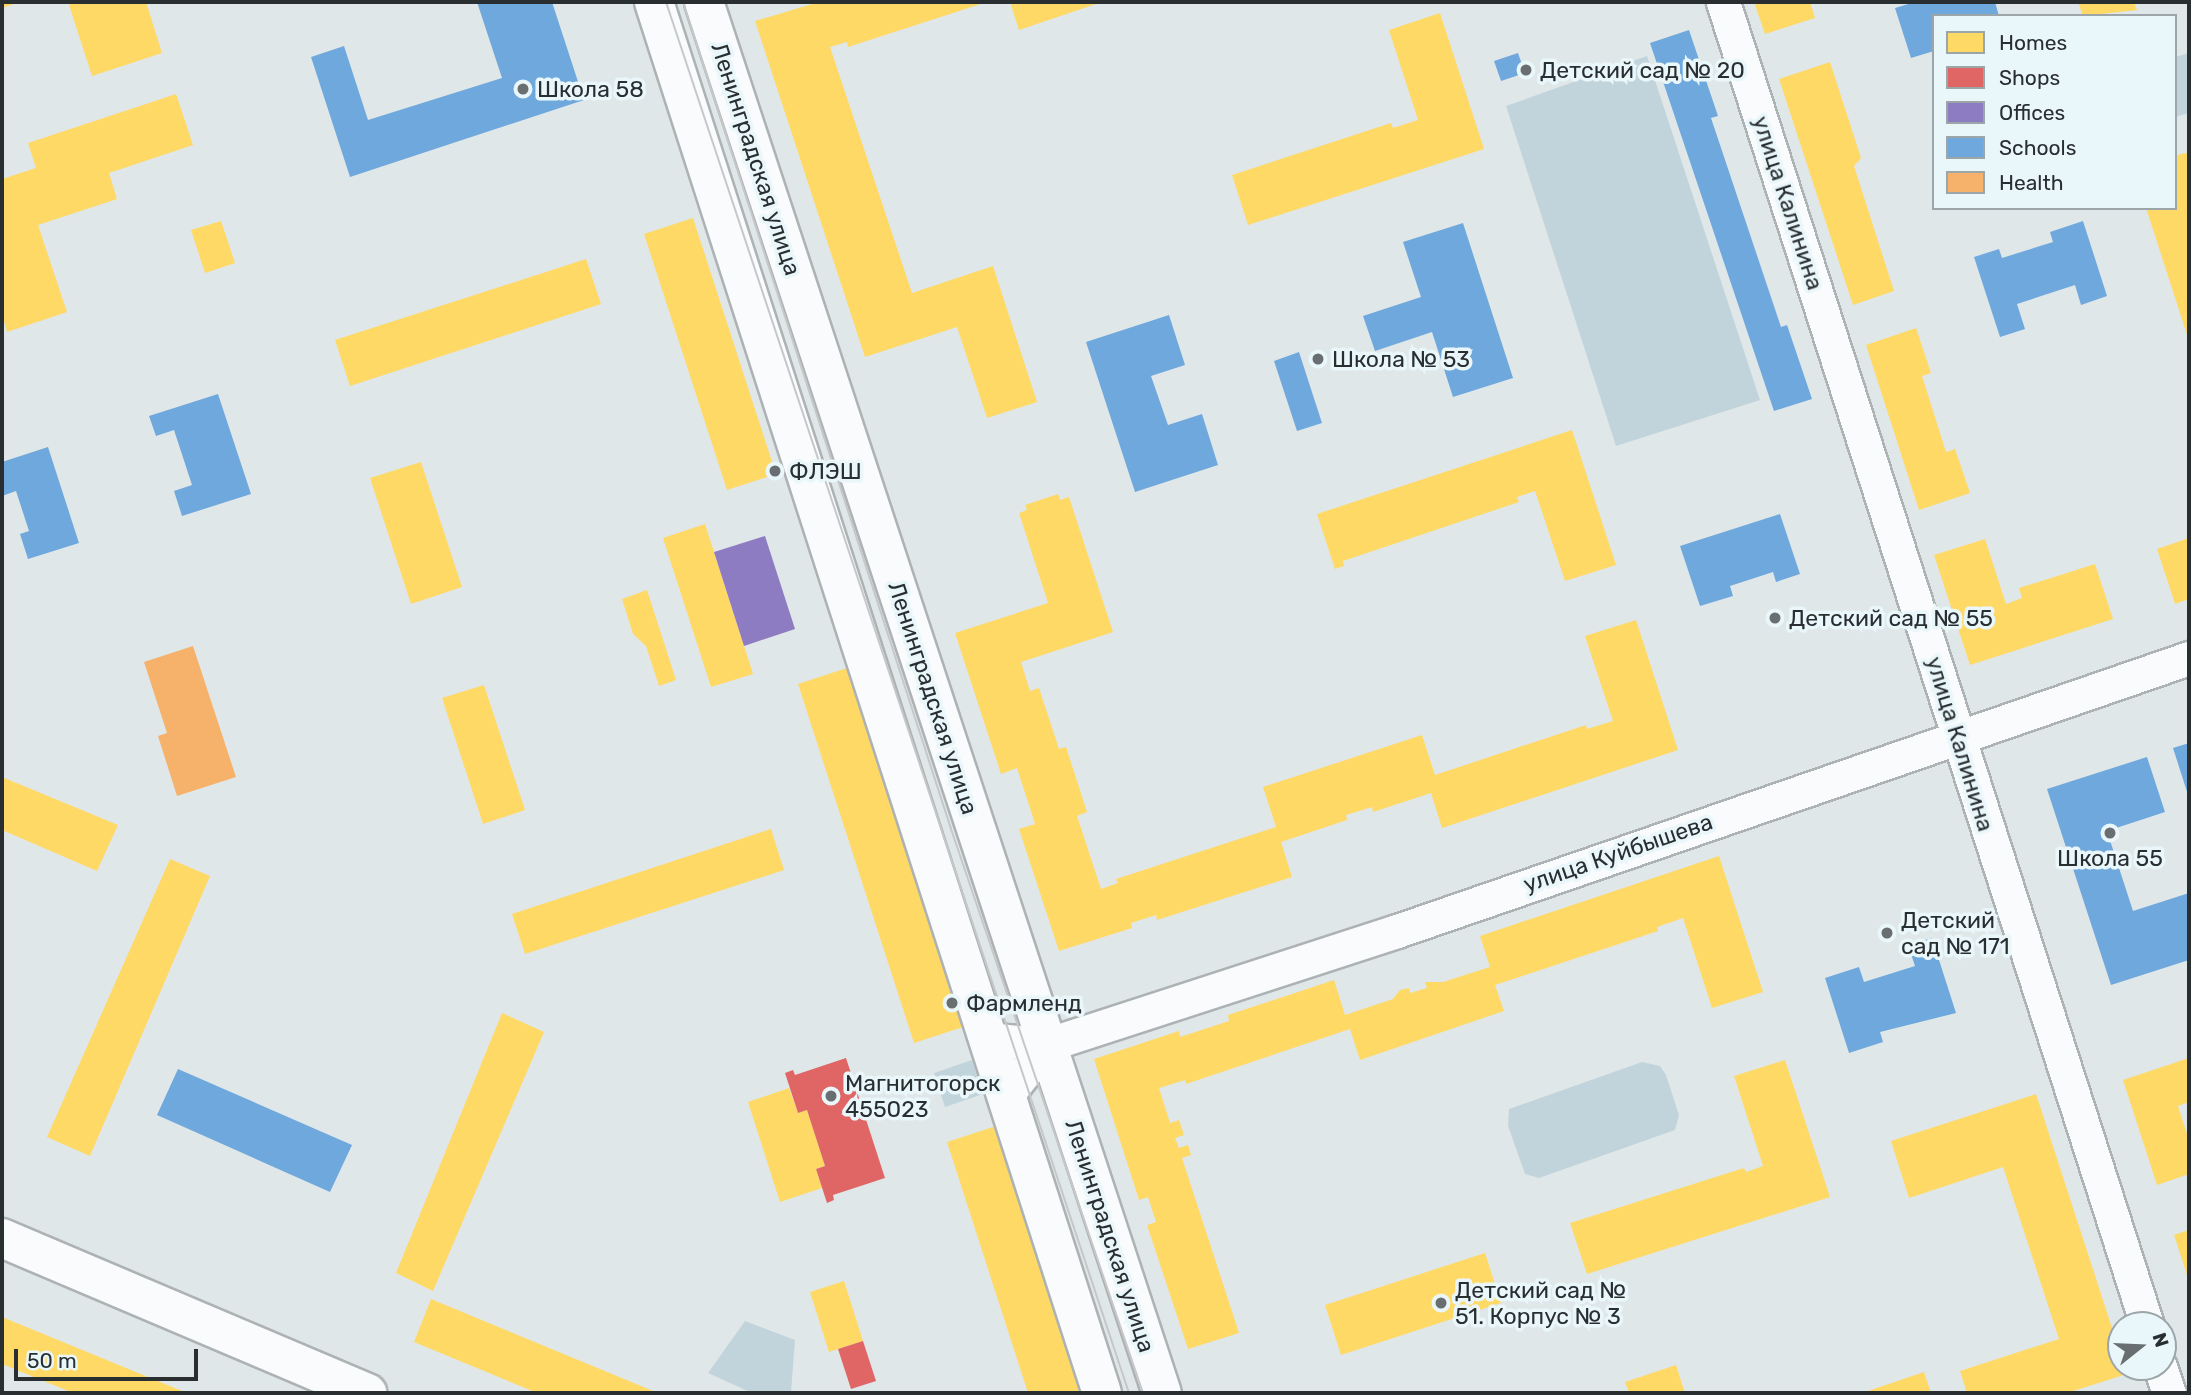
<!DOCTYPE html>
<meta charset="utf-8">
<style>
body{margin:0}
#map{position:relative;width:2191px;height:1395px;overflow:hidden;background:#e0e7e9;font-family:Rubik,sans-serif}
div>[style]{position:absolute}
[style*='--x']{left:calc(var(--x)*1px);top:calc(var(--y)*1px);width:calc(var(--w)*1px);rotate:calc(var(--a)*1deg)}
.green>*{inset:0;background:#c2d4db}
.homes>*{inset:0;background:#ffd966}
.shops>*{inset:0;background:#e06666}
.offices>*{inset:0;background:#8e7cc3}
.schools>*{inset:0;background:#6fa8dc}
.health>*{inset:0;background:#f6b26b}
.roads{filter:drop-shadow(2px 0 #adb2b4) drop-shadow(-2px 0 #adb2b4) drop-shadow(0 2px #adb2b4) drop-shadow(0 -2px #adb2b4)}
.minor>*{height:33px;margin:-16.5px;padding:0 16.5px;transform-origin:16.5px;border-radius:16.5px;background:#fafbfc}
.major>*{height:38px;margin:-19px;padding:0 19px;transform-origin:19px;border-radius:19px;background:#fafbfc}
.tram>*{height:2px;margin:-1px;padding:0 1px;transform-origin:1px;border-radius:1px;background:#c5c7c8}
.dots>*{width:19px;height:19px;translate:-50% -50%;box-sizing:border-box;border:4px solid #e9f6fa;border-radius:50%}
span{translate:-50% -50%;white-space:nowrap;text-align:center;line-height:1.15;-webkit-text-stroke:7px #e9f6fa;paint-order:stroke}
.poi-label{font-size:23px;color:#292e30}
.left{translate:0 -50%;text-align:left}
.street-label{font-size:23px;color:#292e30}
.frame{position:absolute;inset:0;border:4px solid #292e30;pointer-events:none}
.legend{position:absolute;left:1932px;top:14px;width:245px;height:196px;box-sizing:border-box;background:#e9f6fa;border:2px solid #9ca6a9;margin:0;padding:9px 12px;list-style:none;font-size:21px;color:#292e30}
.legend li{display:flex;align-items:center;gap:14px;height:35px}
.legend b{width:35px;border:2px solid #9ca6a9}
.north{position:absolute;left:2107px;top:1311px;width:70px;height:70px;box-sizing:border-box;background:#e9f6fa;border:2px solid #9ca6a9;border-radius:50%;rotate:72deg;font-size:19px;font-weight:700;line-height:28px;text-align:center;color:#292e30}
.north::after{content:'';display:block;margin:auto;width:24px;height:32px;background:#696f71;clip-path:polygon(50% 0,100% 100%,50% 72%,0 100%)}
.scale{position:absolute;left:14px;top:1349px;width:184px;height:32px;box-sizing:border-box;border:4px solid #292e30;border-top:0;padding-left:9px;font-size:21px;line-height:24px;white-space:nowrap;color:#292e30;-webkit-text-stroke:5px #e9f6fa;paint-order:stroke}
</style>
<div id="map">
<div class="green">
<div style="clip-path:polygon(2189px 53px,2189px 113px,2175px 117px,2175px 57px)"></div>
<div style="clip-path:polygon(1647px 56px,1760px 400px,1616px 446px,1506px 106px)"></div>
<div style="clip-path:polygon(972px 1060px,983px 1094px,945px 1107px,934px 1073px)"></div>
<div style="clip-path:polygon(1642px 1062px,1660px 1066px,1666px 1075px,1679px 1115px,1675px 1130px,1539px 1178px,1525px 1174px,1508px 1126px,1509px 1109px)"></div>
<div style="clip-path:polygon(745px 1321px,795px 1340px,791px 1393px,752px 1393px,708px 1373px)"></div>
</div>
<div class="homes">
<div style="clip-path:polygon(2px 2px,21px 2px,2px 8px)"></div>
<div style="clip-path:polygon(68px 2px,146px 2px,162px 53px,92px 76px)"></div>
<div style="clip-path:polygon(819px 2px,987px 2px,848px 47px,847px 42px,830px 47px,912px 293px,993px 266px,1037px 402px,987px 418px,957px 327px,865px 357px,755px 21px)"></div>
<div style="clip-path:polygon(1010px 2px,1102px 2px,1019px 30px)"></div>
<div style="clip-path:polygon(1754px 2px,1810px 2px,1815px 18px,1765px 34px)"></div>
<div style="clip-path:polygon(2078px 2px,2134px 2px,2137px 10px,2083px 16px)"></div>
<div style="clip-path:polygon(1440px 13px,1484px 149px,1248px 225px,1232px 175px,1391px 123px,1393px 128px,1418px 120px,1389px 30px)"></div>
<div style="clip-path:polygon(1830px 62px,1861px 158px,1854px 166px,1894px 291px,1853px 305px,1779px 79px)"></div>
<div style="clip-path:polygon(176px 94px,193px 145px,109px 173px,117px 199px,38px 225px,67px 312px,7px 332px,2px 314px,2px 179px,36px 168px,28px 143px)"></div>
<div style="clip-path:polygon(2184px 153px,2189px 154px,2189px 341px,2146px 208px,2175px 208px,2175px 156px)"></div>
<div style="clip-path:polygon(693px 218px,776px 474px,727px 490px,644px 234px)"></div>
<div style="clip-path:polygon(221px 221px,235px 263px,205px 273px,191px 230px)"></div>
<div style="clip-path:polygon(586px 259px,601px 304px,350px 386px,335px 340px)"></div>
<div style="clip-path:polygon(1916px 328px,1931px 373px,1922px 376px,1946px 452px,1955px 449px,1970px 493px,1919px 510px,1866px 345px)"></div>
<div style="clip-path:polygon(1572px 430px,1616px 565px,1565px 581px,1535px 491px,1517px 497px,1519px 502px,1343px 561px,1344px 566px,1335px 569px,1317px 514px)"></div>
<div style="clip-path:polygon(421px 462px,462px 587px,411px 604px,370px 478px)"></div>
<div style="clip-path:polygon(1058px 494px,1060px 500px,1069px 497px,1113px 632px,1021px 662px,1030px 691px,1039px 688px,1059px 749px,1066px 747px,1087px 812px,1077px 816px,1101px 889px,1118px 883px,1116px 879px,1276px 827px,1263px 787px,1422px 735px,1435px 775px,1586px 725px,1587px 729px,1613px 721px,1585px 636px,1636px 620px,1678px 750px,1442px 828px,1431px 793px,1373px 812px,1372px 807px,1346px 815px,1347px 820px,1281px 842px,1292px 877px,1157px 920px,1156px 915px,1131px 923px,1132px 928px,1059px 951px,1019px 829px,1035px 824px,1017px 768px,1001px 774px,955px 633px,1048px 603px,1019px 513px,1027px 510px,1025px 505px)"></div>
<div style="clip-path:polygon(705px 524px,753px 674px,711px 687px,663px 538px)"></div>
<div style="clip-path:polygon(2189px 538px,2189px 599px,2175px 604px,2157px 549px)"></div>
<div style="clip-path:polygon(1985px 539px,2006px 604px,2022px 598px,2019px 588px,2095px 564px,2113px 619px,1970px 665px,1934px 555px)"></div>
<div style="clip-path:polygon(647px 590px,676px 680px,659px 686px,646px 646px,633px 634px,622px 599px)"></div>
<div style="clip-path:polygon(847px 668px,963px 1027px,914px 1043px,798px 684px)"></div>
<div style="clip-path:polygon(484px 685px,525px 810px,483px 824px,442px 698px)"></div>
<div style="clip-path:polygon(2px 777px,118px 825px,97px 871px,2px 830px)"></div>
<div style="clip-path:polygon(771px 829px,784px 870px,525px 954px,512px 914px)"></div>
<div style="clip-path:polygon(1719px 856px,1763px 992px,1712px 1008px,1683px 918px,1657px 927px,1658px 931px,1495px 985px,1504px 1011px,1360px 1060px,1350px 1029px,1186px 1084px,1185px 1080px,1159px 1088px,1170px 1123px,1179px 1120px,1184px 1135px,1175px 1138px,1179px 1148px,1188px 1145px,1191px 1155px,1182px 1158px,1239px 1333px,1188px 1349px,1147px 1225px,1156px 1222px,1148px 1197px,1139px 1200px,1094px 1059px,1179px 1031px,1180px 1037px,1229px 1021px,1228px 1015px,1334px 980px,1345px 1015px,1393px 999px,1400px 990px,1409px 988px,1410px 993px,1427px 988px,1425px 982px,1443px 982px,1490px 967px,1480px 936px)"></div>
<div style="clip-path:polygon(170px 859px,210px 876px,90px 1156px,47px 1137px)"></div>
<div style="clip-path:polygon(502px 1013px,544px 1032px,433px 1291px,396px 1273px)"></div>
<div style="clip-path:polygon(2189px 1058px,2189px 1102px,2178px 1106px,2189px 1140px,2189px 1174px,2157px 1185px,2123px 1080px)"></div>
<div style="clip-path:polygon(1785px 1060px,1830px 1197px,1587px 1274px,1570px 1223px,1744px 1168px,1746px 1172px,1763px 1166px,1734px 1076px)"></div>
<div style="clip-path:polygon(789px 1088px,798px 1113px,807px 1110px,825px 1166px,816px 1169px,822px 1188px,780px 1202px,748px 1102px)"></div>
<div style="clip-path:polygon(2036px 1094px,2127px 1374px,2067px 1393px,1967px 1393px,1960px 1371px,2059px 1339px,2003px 1167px,1909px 1198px,1891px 1141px)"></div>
<div style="clip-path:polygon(996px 1126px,1082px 1393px,1028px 1393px,947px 1142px)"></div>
<div style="clip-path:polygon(2189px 1230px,2189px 1281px,2174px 1235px)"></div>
<div style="clip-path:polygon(1485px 1253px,1501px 1303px,1341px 1355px,1325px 1305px)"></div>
<div style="clip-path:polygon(844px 1281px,863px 1341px,829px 1352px,810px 1292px)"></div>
<div style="clip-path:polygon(431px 1299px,658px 1393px,537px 1393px,414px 1342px)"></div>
<div style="clip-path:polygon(2px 1317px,187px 1393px,73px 1393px,2px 1364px)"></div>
<div style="clip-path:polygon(1676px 1365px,1685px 1393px,1629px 1393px,1625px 1382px)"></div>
<div style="clip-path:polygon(1924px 1372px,1931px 1393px,1862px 1393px)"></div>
</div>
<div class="shops">
<div style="clip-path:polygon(846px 1058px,885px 1178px,833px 1195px,834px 1200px,827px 1203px,816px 1169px,825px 1166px,807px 1110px,798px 1113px,785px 1073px,793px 1070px,795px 1075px)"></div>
<div style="clip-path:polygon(863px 1341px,876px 1381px,851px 1389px,838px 1349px)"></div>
</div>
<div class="offices">
<div style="clip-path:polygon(765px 536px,795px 629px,744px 646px,714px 552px)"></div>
</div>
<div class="schools">
<div style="clip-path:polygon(477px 2px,552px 2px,584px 100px,350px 177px,311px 57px,344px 46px,368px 120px,502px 78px)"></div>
<div style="clip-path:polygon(1915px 2px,1995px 2px,1999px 16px,1934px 16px,1934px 51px,1911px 58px,1895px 8px)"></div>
<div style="clip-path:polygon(1689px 30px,1718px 116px,1711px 118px,1781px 327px,1787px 325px,1812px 399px,1774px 411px,1650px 43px)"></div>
<div style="clip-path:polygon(1518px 53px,1525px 73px,1501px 81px,1494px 61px)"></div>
<div style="clip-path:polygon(2083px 221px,2107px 296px,2081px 305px,2075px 285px,2017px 304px,2025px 329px,2000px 337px,1974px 257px,1999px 249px,2002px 258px,2053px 242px,2050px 232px)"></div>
<div style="clip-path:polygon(1463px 223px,1513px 378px,1453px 397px,1432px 332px,1375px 351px,1363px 316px,1421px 297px,1403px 242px)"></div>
<div style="clip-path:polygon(1169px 315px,1185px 365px,1151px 376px,1168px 425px,1202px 414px,1218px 465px,1135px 492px,1086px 342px)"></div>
<div style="clip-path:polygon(1299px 352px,1322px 423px,1297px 431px,1274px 361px)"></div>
<div style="clip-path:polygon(218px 394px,251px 494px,182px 516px,174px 491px,192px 485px,174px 430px,156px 436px,149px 416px)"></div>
<div style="clip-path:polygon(48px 447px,79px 543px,28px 559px,20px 534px,29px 531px,16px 491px,2px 496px,2px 462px)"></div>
<div style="clip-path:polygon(1780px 514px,1800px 574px,1776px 582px,1773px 572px,1730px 586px,1733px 596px,1700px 606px,1680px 546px)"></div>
<div style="clip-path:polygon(2189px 743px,2189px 798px,2173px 748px)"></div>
<div style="clip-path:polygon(2147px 757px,2165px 812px,2107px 831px,2133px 911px,2189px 893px,2189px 960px,2111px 985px,2047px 789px)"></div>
<div style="clip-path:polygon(1932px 938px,1956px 1013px,1880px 1032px,1883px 1042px,1849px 1053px,1825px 978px,1859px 967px,1864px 982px,1915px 966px,1908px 945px)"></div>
<div style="clip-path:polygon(178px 1069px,352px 1145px,330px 1192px,157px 1115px)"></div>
</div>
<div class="health">
<div style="clip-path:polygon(193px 646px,236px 777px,177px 796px,158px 736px,167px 733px,144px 662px)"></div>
</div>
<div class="roads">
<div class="minor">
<div style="--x:1723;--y:2;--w:1389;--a:72.23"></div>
<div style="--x:988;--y:1039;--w:58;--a:5.9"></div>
<div style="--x:1046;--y:1045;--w:369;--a:-18"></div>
<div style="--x:1397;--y:931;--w:838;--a:-19.02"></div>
<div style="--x:1006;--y:1096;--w:65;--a:-51.9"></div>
<div style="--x:2160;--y:1367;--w:28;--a:71"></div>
</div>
<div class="major">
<div style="--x:654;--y:2;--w:1461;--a:72.15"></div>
<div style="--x:704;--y:2;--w:1464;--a:71.78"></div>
<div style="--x:2;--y:1238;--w:397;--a:23"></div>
</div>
</div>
<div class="tram">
<div style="--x:666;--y:2;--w:1466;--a:71.59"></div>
<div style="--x:683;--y:2;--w:869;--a:72.04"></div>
<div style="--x:951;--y:829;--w:596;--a:71.2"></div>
</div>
<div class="dots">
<div style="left:1526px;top:70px;background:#696f71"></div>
<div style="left:523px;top:89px;background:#696f71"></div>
<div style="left:1318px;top:359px;background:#696f71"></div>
<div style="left:775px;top:471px;background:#696f71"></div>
<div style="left:1775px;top:618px;background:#696f71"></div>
<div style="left:2110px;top:833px;background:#696f71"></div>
<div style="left:1887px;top:933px;background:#696f71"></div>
<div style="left:952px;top:1003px;background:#696f71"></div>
<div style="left:831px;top:1096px;background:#696f71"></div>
<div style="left:1441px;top:1303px;background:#696f71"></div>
</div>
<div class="poi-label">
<span class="left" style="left:1540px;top:70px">Детский сад № 20</span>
<span class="left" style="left:537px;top:89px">Школа 58</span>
<span class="left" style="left:1332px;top:359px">Школа № 53</span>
<span class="left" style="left:789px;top:471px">ФЛЭШ</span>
<span class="left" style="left:1789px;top:618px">Детский сад № 55</span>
<span style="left:2110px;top:858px">Школа 55</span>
<span class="left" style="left:1901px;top:933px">Детский<br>сад № 171</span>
<span class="left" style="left:966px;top:1003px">Фармленд</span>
<span class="left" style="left:845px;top:1096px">Магнитогорск<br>455023</span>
<span class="left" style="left:1455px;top:1303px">Детский сад №<br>51. Корпус № 3</span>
</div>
<div class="street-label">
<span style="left:756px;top:159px;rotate:72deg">Ленинградская улица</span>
<span style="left:1788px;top:203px;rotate:72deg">улица Калинина</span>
<span style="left:933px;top:698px;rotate:72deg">Ленинградская улица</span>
<span style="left:1960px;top:744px;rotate:73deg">улица Калинина</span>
<span style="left:1618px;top:853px;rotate:-19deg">улица Куйбышева</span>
<span style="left:1110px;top:1236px;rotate:72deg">Ленинградская улица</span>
</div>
<div class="frame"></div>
<ul class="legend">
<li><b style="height:19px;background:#ffd966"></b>Homes</li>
<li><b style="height:19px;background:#e06666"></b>Shops</li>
<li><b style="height:19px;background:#8e7cc3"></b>Offices</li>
<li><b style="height:19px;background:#6fa8dc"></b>Schools</li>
<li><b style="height:19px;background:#f6b26b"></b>Health</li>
</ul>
<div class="north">N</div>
<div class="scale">50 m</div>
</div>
